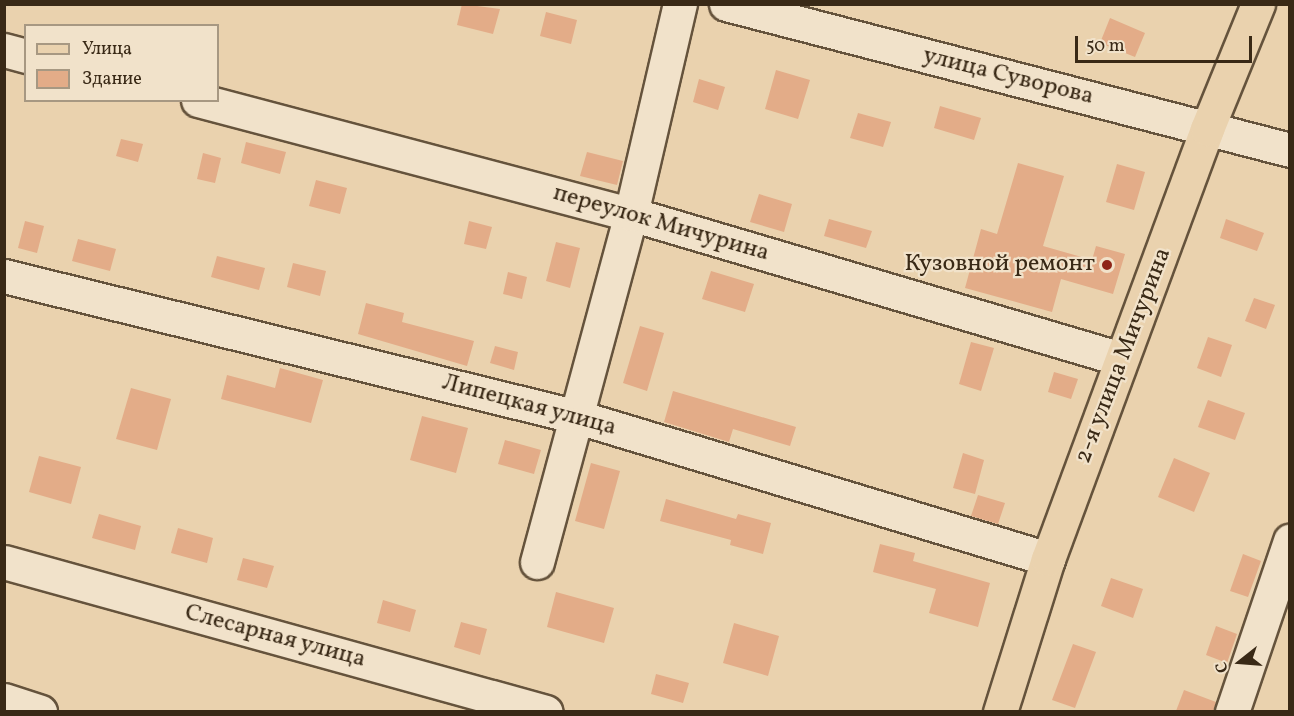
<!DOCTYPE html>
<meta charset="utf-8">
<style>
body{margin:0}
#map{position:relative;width:1294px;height:716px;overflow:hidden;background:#ead2ae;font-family:Vollkorn,serif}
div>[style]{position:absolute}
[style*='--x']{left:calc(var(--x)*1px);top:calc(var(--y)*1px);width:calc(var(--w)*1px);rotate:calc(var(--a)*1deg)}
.building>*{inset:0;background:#e3ac88}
.roads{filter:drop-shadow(2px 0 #65533c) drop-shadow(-2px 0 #65533c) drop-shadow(0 2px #65533c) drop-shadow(0 -2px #65533c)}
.minor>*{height:33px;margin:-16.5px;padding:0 16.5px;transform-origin:16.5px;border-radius:16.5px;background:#f1e2ca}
.major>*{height:33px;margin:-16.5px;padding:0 16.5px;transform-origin:16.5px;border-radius:16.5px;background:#ead2ae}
.dots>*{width:16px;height:16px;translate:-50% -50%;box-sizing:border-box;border:3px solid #f1e2ca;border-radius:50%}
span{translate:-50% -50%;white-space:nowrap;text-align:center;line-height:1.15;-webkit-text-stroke:4.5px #f1e2ca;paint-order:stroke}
.street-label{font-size:24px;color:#392916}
.poi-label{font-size:24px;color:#392916}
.right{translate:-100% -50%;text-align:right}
.frame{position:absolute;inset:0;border:6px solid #392916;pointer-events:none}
.legend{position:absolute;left:24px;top:24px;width:195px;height:78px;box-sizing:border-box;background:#f1e2ca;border:2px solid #a79882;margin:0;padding:8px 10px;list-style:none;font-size:18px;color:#392916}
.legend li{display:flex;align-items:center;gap:12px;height:30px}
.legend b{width:30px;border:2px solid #a79882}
.north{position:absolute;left:1210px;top:632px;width:60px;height:60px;-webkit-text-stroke:4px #f1e2ca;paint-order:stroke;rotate:253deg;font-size:16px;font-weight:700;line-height:24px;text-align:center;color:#392916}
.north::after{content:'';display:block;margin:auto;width:21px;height:27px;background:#392916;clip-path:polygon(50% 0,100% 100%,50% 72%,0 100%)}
.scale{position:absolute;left:1075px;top:36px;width:177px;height:27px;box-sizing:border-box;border:3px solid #392916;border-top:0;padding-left:8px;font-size:18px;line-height:21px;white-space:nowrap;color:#392916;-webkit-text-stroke:4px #f1e2ca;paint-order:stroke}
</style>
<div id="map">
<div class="building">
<div style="clip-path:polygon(462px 4px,500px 9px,493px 34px,457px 25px)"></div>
<div style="clip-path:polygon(546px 12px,577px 20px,571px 44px,540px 36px)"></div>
<div style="clip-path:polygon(1110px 18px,1145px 33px,1135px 57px,1100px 43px)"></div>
<div style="clip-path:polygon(776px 70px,810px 80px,798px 119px,765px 109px)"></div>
<div style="clip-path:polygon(699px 79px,725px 87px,718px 110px,693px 102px)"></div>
<div style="clip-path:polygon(940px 106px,981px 118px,974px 140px,934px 128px)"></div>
<div style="clip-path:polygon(858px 113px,891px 122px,883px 147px,850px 138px)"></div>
<div style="clip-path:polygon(121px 139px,143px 144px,138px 162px,116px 156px)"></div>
<div style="clip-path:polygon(246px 142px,286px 152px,280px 174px,241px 163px)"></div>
<div style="clip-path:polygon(587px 152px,623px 161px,617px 185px,580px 176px)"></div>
<div style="clip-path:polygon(203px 153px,221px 158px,215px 183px,197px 179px)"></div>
<div style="clip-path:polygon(1018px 163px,1064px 176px,1043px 246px,1092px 260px,1096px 246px,1125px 254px,1113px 294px,1061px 279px,1052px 312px,965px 288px,981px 229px,997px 234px)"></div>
<div style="clip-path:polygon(1117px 164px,1145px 172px,1134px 210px,1106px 202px)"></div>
<div style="clip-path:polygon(316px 180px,347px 188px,340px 214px,309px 206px)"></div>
<div style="clip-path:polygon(759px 194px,792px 204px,784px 232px,750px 222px)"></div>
<div style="clip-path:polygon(829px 219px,872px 231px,866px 248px,824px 236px)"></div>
<div style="clip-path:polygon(1226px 219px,1264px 233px,1257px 251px,1220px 238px)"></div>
<div style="clip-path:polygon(25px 221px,44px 226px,37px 253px,18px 248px)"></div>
<div style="clip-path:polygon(469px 221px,492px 227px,486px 249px,464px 244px)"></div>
<div style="clip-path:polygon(78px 239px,116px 249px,110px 271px,72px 261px)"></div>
<div style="clip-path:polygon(556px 242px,580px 248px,570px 288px,546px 281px)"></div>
<div style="clip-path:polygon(217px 256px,265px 268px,259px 290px,211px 277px)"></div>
<div style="clip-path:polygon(293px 263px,326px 271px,320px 296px,287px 287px)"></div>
<div style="clip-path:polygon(711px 271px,754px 284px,745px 312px,702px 299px)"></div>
<div style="clip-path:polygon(508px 272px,527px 277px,522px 299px,503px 294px)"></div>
<div style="clip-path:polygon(1254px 298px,1275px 305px,1266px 329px,1245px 321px)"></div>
<div style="clip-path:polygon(366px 303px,404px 313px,402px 322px,474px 341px,467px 366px,358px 334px)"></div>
<div style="clip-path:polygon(640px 326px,664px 333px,647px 391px,623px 383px)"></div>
<div style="clip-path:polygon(1208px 337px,1232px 345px,1221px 377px,1197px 368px)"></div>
<div style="clip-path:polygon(971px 342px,994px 348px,981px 391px,959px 384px)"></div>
<div style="clip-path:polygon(495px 346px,518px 352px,514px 370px,490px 363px)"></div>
<div style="clip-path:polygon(280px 368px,323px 380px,311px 423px,221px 399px,227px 375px,275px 388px)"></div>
<div style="clip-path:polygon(1054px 372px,1078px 379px,1071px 399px,1048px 392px)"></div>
<div style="clip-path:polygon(131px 388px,171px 399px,157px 450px,116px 439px)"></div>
<div style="clip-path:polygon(673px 391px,796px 427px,790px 446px,733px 429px,729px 442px,664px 422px)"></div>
<div style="clip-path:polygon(1208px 400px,1245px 413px,1235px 440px,1198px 427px)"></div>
<div style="clip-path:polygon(422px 416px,468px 428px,456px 473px,410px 460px)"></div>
<div style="clip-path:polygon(505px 440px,541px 450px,534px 474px,498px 464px)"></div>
<div style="clip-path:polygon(963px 453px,984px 460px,975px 494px,953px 488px)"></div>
<div style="clip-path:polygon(39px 456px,81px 467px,71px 504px,29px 492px)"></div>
<div style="clip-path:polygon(1174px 458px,1210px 473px,1194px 512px,1158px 497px)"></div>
<div style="clip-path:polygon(591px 463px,620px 471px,604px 529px,575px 521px)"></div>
<div style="clip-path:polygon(978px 495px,1005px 503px,998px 524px,971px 516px)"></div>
<div style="clip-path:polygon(666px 499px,736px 519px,738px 514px,771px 523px,763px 554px,730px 545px,731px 540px,660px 521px)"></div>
<div style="clip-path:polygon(99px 514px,141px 526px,135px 550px,92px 538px)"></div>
<div style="clip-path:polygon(178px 528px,213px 538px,207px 563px,171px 553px)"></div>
<div style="clip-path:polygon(880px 544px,915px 553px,913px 561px,990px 583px,978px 627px,929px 613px,936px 589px,873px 572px)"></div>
<div style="clip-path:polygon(1243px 554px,1261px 561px,1248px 597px,1230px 591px)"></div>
<div style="clip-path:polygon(243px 558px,274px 566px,267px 588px,237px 580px)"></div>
<div style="clip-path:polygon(1111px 578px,1143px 589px,1133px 618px,1101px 606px)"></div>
<div style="clip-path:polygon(556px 592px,614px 608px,604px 643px,547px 627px)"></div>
<div style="clip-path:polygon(383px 600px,416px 610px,410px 632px,377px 623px)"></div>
<div style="clip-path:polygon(461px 622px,487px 629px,480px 655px,454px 647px)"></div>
<div style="clip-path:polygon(734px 623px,779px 636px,768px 676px,723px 663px)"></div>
<div style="clip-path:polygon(1216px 626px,1237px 634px,1227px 663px,1206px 655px)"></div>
<div style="clip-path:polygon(1073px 644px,1096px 652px,1075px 708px,1052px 700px)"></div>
<div style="clip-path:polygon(656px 674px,689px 683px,683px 703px,651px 694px)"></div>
<div style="clip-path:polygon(1184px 690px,1216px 702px,1214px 711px,1176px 711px)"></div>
</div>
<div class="roads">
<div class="minor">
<div style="--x:726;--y:4;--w:583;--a:14.51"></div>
<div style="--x:4;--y:50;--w:23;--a:15"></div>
<div style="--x:198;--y:100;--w:448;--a:14.8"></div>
<div style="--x:631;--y:214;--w:511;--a:16.48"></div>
<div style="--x:4;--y:276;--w:591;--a:13.8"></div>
<div style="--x:578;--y:417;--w:491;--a:16.8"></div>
<div style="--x:4;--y:562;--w:562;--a:15.47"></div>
<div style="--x:537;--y:562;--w:360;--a:-74.9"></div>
<div style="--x:631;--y:214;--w:216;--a:-76.9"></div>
<div style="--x:4;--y:700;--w:38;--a:18"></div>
<div style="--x:1232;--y:712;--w:181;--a:-71.3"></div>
</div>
<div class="major">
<div style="--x:1000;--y:712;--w:160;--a:-72.6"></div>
<div style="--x:1048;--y:559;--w:458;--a:-69.7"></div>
<div style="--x:1207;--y:129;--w:135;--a:-67.8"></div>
</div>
</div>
<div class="dots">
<div style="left:1107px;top:265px;background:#8f2418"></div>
</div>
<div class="street-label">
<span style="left:1008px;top:77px;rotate:14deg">улица Суворова</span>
<span style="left:661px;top:224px;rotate:16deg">переулок Мичурина</span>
<span style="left:1124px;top:356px;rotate:-69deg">2-я улица Мичурина</span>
<span style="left:529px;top:406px;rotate:15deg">Липецкая улица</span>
<span style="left:275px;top:637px;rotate:15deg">Слесарная улица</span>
</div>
<div class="poi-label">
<span class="right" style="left:1095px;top:265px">Кузовной ремонт</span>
</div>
<div class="frame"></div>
<ul class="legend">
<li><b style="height:8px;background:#ead2ae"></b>Улица</li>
<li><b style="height:16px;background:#e3ac88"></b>Здание</li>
</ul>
<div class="north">С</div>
<div class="scale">50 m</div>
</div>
